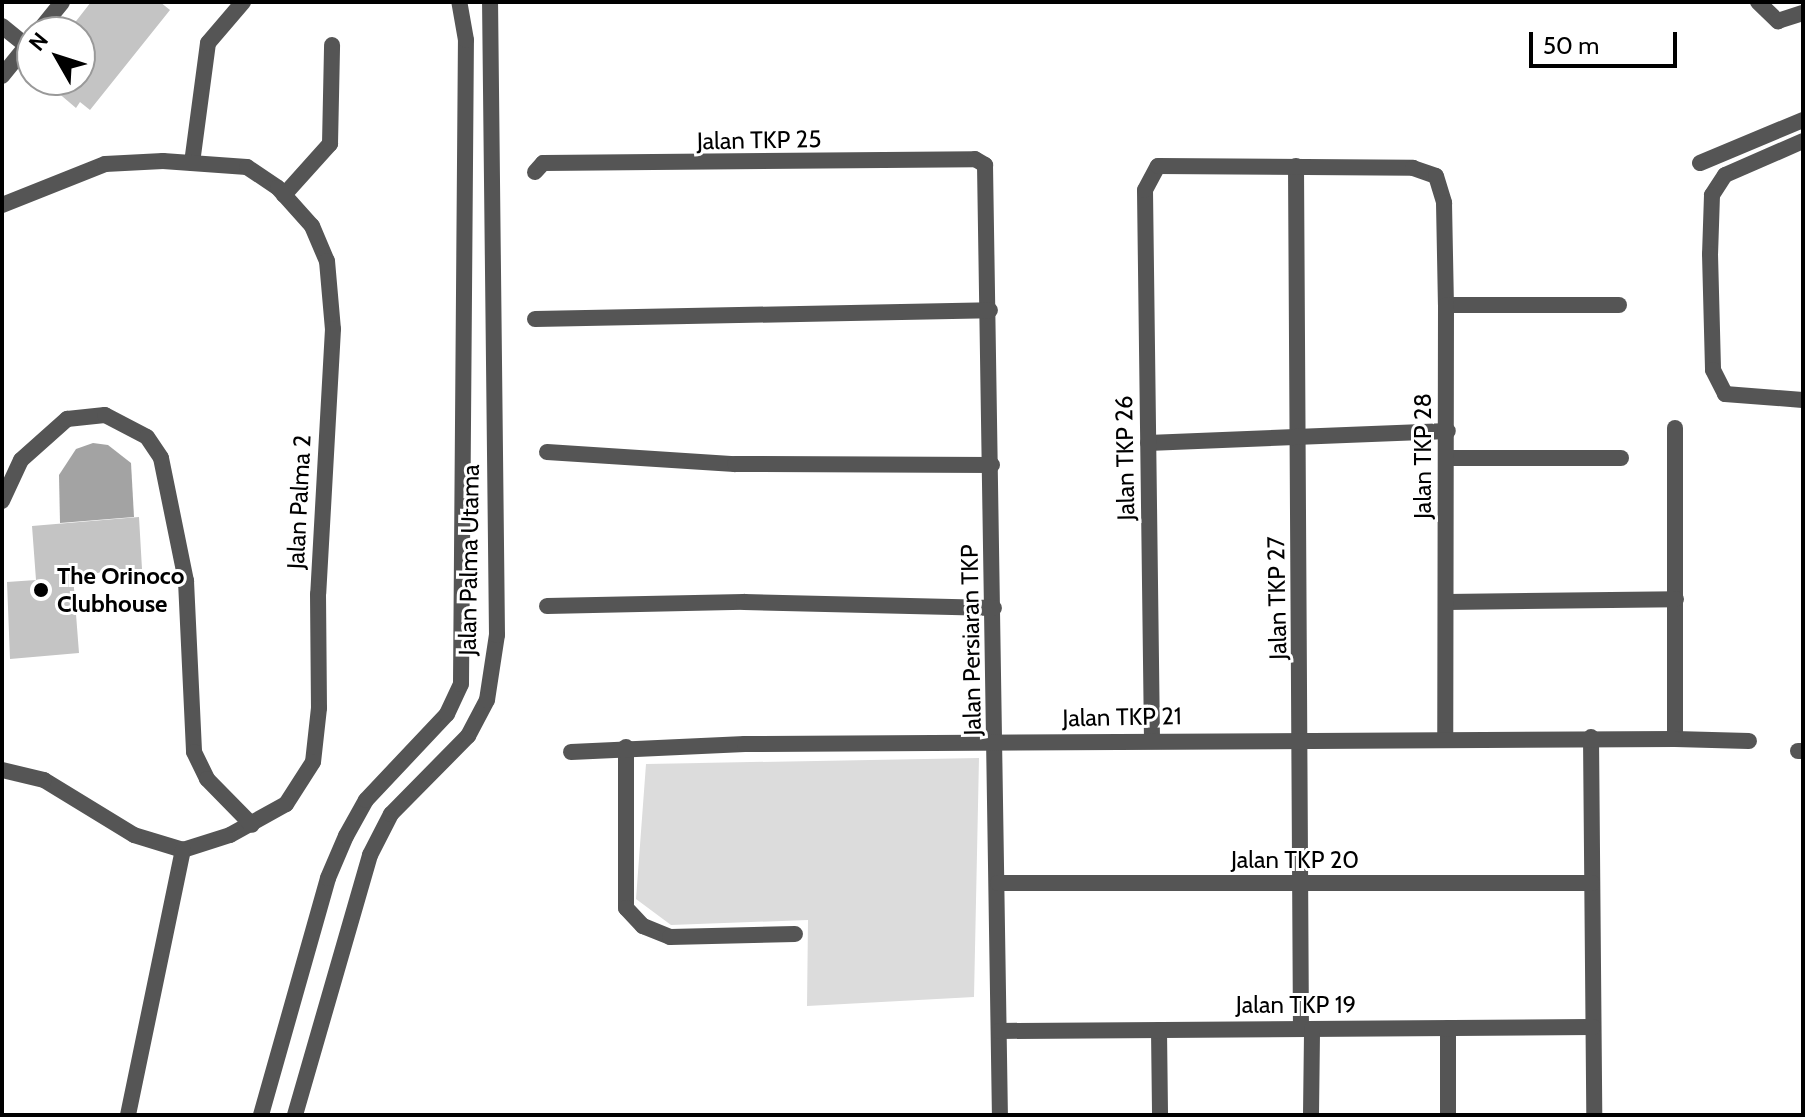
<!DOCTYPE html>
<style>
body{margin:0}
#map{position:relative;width:1805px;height:1117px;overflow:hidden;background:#fff;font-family:Cabin,sans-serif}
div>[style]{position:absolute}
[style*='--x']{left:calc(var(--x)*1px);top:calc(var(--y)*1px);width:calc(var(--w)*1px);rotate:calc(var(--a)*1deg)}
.green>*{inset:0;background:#dcdcdc}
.water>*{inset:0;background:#a3a3a3}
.building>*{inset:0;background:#c4c4c4}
.minor>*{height:16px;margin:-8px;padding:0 8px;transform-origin:8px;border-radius:8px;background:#555}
.tertiary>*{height:16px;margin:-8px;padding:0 8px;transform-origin:8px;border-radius:8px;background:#555}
.dots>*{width:22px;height:22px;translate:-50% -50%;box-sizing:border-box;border:4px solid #fff;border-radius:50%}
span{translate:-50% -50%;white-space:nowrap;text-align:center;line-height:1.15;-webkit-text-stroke:6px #fff;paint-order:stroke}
.street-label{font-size:24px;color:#000}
.poi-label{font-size:24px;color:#000;font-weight:700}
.left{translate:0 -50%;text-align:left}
.frame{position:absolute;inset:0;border:4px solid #000;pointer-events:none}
.north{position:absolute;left:16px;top:16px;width:80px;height:80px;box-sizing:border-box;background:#fff;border:2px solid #999;border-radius:50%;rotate:309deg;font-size:22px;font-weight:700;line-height:32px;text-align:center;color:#000}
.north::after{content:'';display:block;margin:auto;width:28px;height:36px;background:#000;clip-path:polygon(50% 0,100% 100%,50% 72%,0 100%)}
.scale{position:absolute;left:1529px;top:32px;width:148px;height:36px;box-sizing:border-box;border:4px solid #000;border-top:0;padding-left:10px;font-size:24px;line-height:28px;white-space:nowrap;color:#000;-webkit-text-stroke:6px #fff;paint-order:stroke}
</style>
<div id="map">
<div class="green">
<div style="clip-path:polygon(979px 758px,974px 997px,807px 1006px,808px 920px,671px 925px,636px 899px,646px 764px)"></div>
</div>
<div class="water">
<div style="clip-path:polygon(93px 443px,108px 445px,131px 463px,134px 517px,60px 523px,59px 475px,76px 449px)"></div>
</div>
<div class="building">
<div style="clip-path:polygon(91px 2px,160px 2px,170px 10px,90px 110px,80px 102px,76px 108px,56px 91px,65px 80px,80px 80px,80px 30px,73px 25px)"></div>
<div style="clip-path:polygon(139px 517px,142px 569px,73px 575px,79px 653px,10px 659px,7px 582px,36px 580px,32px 526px)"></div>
</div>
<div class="minor">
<div style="--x:1758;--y:2;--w:28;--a:44"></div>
<div style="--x:1778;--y:21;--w:26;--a:-18"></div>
<div style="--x:2;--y:26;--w:32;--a:39"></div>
<div style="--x:38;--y:32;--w:38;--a:-51"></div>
<div style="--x:2;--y:76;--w:48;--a:-51"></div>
<div style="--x:1803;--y:141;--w:85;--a:156.4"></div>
<div style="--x:1725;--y:175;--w:24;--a:123"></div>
<div style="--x:1712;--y:195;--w:59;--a:91.9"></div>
<div style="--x:1710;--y:254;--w:116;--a:88.5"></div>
<div style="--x:1713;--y:370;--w:27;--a:63"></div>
<div style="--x:1725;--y:394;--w:78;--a:4.4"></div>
<div style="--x:192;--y:163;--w:121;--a:-82.4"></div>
<div style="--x:208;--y:43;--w:54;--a:-49.5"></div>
<div style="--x:1700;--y:163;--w:112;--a:-22.7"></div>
<div style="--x:1296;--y:166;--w:863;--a:89.67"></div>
<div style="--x:535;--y:172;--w:12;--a:-48"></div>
<div style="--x:543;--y:163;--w:432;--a:-0.5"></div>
<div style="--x:975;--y:159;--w:12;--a:31"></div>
<div style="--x:985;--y:165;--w:950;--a:89.1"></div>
<div style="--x:284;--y:195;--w:69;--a:-48"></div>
<div style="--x:330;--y:144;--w:99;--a:-88.8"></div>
<div style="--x:2;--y:205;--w:111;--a:-21.7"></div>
<div style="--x:105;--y:164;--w:58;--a:-3"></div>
<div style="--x:163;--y:161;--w:84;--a:4.1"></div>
<div style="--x:247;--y:167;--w:37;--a:34"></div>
<div style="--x:278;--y:188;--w:51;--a:48.2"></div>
<div style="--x:312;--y:226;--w:38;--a:67"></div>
<div style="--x:327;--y:261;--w:68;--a:85"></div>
<div style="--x:333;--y:329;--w:265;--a:93.2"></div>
<div style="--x:318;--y:594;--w:114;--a:89.5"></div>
<div style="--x:319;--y:708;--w:54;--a:96.3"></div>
<div style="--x:313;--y:762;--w:50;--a:122.7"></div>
<div style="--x:286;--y:804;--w:64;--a:151"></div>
<div style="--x:230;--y:835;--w:49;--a:162.3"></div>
<div style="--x:183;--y:850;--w:51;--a:-163"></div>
<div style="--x:134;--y:835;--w:105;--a:-148.6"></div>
<div style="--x:44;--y:780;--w:43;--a:-166.6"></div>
<div style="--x:1446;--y:305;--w:173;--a:0"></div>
<div style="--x:535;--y:319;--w:455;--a:-1.1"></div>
<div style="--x:1675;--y:428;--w:311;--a:90"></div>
<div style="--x:1675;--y:739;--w:74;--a:1.5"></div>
<div style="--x:1148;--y:443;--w:300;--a:-2.3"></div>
<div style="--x:547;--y:452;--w:188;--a:3.7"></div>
<div style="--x:735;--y:464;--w:257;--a:0.2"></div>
<div style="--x:1448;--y:458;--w:173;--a:0"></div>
<div style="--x:2;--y:501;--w:45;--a:-65.1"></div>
<div style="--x:21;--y:460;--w:62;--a:-41.7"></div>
<div style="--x:67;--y:419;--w:38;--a:-6"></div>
<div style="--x:105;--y:415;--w:47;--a:27.6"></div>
<div style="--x:147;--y:437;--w:25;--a:56"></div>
<div style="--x:161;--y:458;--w:126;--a:78.5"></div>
<div style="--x:186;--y:581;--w:171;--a:87.3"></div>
<div style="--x:194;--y:752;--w:30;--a:64"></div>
<div style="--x:207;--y:779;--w:64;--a:45.6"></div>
<div style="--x:1446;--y:602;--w:230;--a:-0.7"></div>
<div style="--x:547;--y:606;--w:197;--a:-1.2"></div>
<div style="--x:744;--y:602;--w:250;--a:1.4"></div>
<div style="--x:1591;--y:737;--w:378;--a:89.5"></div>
<div style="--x:1152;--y:740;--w:550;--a:-90.73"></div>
<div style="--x:1145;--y:190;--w:27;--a:-62"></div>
<div style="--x:1158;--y:166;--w:255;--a:0.4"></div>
<div style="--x:1413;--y:168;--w:24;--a:19"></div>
<div style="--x:1436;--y:176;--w:28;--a:73"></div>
<div style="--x:1444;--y:203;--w:102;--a:88.9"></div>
<div style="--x:1446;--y:305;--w:433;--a:90.1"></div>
<div style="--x:626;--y:747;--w:161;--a:90"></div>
<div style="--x:626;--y:908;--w:25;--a:47"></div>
<div style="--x:643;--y:926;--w:29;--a:22"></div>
<div style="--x:670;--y:937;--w:125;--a:-1.4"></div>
<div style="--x:1798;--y:751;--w:5;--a:0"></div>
<div style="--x:571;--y:752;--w:174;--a:-2.6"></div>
<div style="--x:745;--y:744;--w:930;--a:-0.31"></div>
<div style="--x:998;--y:883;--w:594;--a:0"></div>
<div style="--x:1448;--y:1028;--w:87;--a:90"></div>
<div style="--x:1159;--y:1030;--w:85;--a:89.3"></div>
<div style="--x:999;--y:1031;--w:594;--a:-0.39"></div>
<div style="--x:128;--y:1115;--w:271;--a:-78.3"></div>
<div style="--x:261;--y:1115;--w:246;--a:-74.2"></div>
<div style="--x:328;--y:878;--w:46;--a:-66.8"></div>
<div style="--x:346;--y:836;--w:41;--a:-60.9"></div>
<div style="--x:366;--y:800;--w:118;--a:-46.7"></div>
<div style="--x:447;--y:714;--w:33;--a:-65"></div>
<div style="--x:461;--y:684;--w:644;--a:-89.56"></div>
<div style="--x:466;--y:40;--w:39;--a:-100"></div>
<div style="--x:1311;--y:1115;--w:86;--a:-89.3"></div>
</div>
<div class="tertiary">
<div style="--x:295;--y:1115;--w:271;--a:-73.9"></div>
<div style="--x:370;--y:855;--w:46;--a:-62.9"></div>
<div style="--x:391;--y:814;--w:110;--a:-45.4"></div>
<div style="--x:468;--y:736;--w:41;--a:-62.2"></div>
<div style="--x:487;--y:700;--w:66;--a:-81.3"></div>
<div style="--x:497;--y:635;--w:633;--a:-90.63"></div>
</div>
<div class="dots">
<div style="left:41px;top:590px;background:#000"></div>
</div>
<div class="street-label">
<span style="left:759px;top:140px;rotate:-1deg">Jalan TKP 25</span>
<span style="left:1423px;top:456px;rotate:-90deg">Jalan TKP 28</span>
<span style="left:1125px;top:458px;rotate:-91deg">Jalan TKP 26</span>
<span style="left:299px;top:502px;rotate:-87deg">Jalan Palma 2</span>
<span style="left:469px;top:560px;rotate:-89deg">Jalan Palma Utama</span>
<span style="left:1277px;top:598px;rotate:-91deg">Jalan TKP 27</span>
<span style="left:971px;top:640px;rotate:-91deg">Jalan Persiaran TKP</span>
<span style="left:1122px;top:717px;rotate:-1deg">Jalan TKP 21</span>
<span style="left:1295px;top:860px">Jalan TKP 20</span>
<span style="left:1296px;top:1005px">Jalan TKP 19</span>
</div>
<div class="poi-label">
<span class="left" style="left:57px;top:590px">The Orinoco<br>Clubhouse</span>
</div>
<div class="frame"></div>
<div class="north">N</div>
<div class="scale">50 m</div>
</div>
